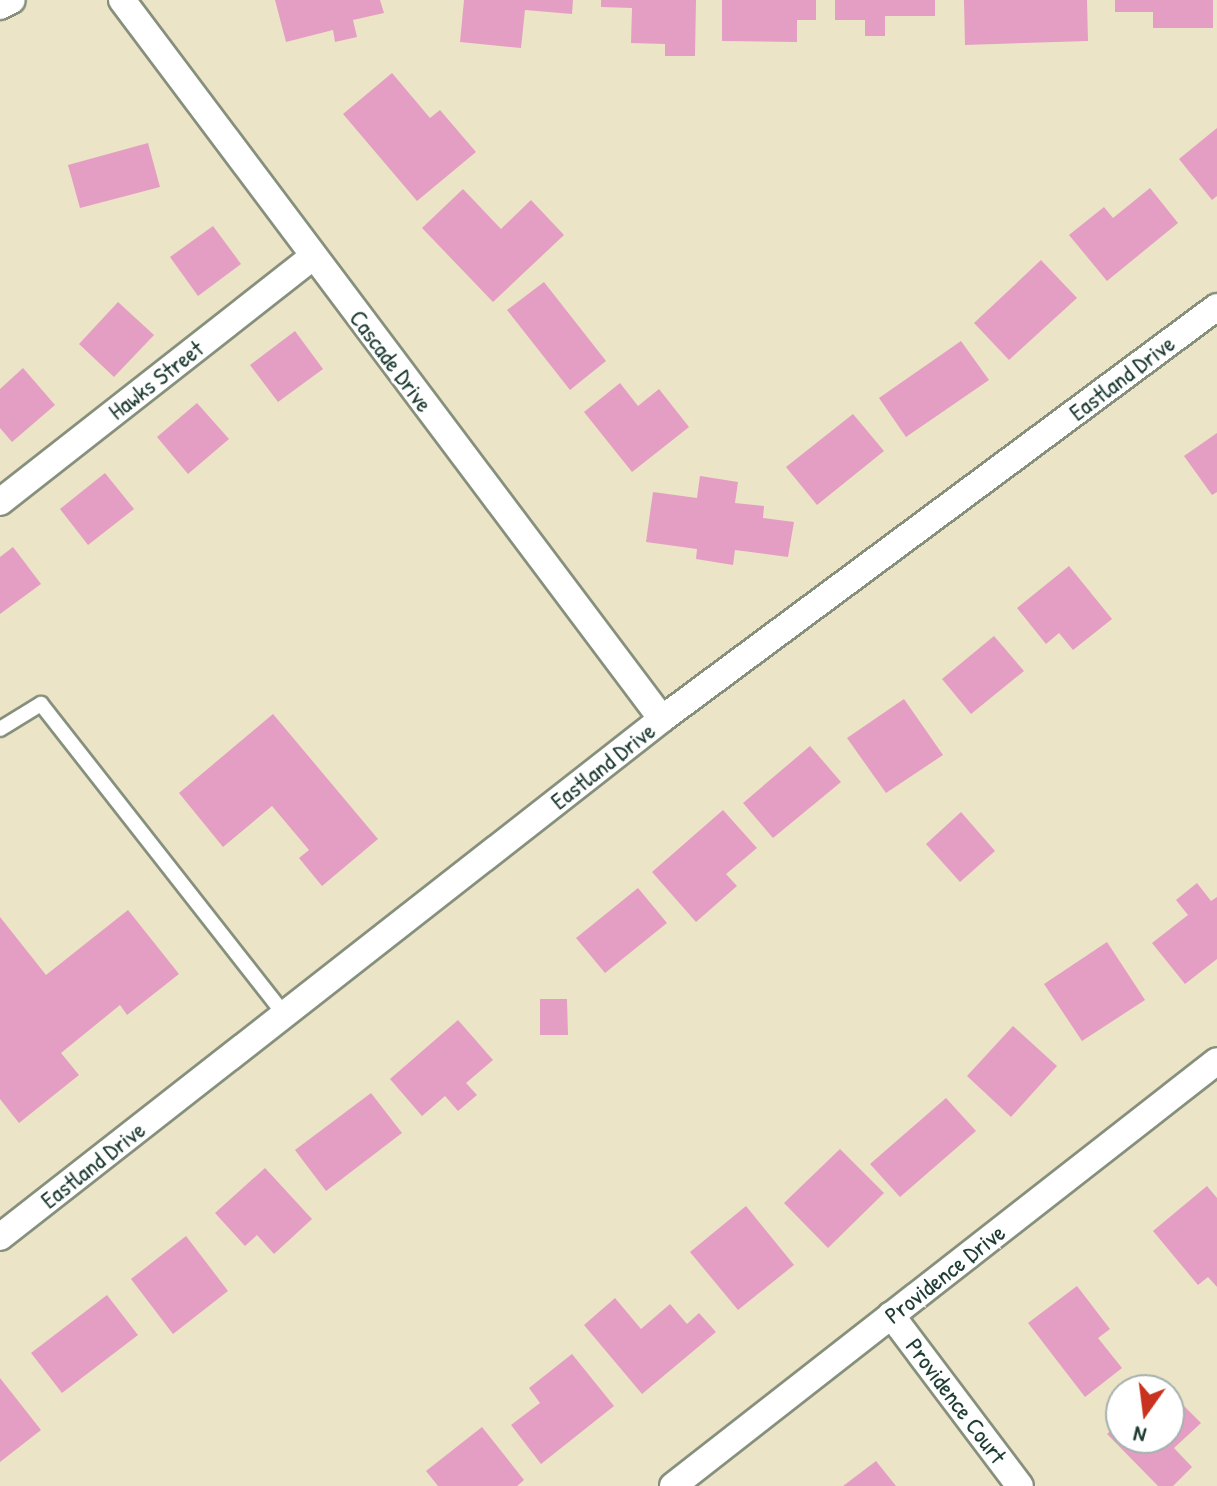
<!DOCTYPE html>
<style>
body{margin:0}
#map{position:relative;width:1217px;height:1486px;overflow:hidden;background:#ece4c6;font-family:"Patrick Hand",sans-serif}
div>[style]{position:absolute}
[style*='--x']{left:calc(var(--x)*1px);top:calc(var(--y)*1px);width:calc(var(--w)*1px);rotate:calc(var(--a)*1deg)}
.building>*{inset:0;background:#e49ec4}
.roads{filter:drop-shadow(2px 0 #86907d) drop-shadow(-2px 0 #86907d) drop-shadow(0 2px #86907d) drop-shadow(0 -2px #86907d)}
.service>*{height:14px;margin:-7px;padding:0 7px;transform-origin:7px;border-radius:7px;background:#fff}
.minor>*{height:26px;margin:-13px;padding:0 13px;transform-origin:13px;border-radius:13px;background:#fff}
span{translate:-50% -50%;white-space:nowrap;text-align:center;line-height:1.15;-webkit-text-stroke:6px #fff;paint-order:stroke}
.street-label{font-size:24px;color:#1f3d34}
.north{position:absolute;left:1105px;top:1374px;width:80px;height:80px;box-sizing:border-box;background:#fff;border:2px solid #a5b1ae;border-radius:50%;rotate:194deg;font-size:22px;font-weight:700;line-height:32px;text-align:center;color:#1f3d34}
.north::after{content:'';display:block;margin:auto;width:28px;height:36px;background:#c8321e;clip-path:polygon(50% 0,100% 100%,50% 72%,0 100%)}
</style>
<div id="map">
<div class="building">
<div style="clip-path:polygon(275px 0,380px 0,384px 13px,353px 20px,357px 37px,335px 42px,333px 30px,286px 42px)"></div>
<div style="clip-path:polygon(464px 0,573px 0,572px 14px,525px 10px,521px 48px,460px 42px)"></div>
<div style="clip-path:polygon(601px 0,696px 0,695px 56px,665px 56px,665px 44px,631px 43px,632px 8px,601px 7px)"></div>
<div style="clip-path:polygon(722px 0,816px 0,816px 20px,797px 20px,797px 42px,722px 41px)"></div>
<div style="clip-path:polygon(835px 0,935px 0,935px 16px,885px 16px,885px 36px,865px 36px,865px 20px,835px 20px)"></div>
<div style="clip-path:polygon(964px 0,1087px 0,1088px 41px,965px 45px)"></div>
<div style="clip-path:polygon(1115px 0,1213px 0,1213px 28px,1153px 28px,1153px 12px,1115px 12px)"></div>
<div style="clip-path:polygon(392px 73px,430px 118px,440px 110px,476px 152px,417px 201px,343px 114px)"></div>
<div style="clip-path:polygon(1217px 128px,1217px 196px,1212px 200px,1179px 159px)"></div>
<div style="clip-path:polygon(148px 143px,160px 187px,80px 208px,68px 165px)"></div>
<div style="clip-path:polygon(1150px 188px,1178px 223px,1107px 281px,1069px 235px,1104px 207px,1113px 218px)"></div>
<div style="clip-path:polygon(463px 189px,501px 229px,531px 200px,564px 235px,493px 302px,422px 228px)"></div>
<div style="clip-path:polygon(213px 226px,241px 264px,198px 296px,170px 257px)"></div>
<div style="clip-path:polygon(1041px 260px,1077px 298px,1009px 360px,974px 323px)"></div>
<div style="clip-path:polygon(544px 282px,606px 361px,570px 390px,507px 310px)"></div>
<div style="clip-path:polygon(118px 302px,154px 335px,114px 377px,79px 344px)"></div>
<div style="clip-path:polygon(295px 331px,323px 369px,278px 402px,250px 365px)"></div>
<div style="clip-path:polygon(961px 341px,989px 380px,906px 437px,879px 398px)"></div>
<div style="clip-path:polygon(23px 368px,55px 405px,12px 442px,0 428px,0 389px)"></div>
<div style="clip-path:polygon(620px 383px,638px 406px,659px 389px,689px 427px,632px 472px,584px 412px)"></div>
<div style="clip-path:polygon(197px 403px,229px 439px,188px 474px,157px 437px)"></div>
<div style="clip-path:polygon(853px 414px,884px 451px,817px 505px,786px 467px)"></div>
<div style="clip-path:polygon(1217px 433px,1217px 492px,1212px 495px,1184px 456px)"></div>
<div style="clip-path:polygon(105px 473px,134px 509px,88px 545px,60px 509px)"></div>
<div style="clip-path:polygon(700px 476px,738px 482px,735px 503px,764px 506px,763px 518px,794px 522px,788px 557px,735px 550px,733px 565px,696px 559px,697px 549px,646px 542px,653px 492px,697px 498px)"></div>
<div style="clip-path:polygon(13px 547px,41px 584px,0 614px,0 557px)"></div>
<div style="clip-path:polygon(1069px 566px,1112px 619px,1073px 650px,1059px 633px,1046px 644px,1017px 608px)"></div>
<div style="clip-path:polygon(994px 636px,1024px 671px,971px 714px,942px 679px)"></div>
<div style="clip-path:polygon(904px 699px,943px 755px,886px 793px,847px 738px)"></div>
<div style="clip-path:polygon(273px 714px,378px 839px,322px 886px,299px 858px,309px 850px,272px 806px,223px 847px,179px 793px)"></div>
<div style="clip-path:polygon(810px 746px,841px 782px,773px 838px,743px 803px)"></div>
<div style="clip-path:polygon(723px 810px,757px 848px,726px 874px,737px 886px,696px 922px,652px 872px)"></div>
<div style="clip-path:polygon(961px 812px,995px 851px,960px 882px,926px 844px)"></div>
<div style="clip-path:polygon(1197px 883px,1211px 901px,1217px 897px,1217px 959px,1185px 984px,1152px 943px,1188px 915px,1176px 900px)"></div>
<div style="clip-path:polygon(638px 888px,667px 923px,605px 973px,576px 938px)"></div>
<div style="clip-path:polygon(128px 910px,179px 974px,127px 1015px,120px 1005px,61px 1053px,79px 1075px,19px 1123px,0 1099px,0 917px,46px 975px)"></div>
<div style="clip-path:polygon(1107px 942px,1145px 1000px,1082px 1041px,1044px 984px)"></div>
<div style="clip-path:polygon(540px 999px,567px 999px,568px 1035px,540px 1035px)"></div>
<div style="clip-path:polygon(458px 1020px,493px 1060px,466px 1083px,477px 1095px,458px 1111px,445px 1096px,422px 1116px,390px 1079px)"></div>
<div style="clip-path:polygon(1013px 1026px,1057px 1066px,1011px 1117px,967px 1076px)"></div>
<div style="clip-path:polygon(371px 1093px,402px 1133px,326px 1191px,295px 1150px)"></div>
<div style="clip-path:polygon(946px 1098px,976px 1131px,900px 1197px,870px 1164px)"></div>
<div style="clip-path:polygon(840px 1149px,884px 1193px,828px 1248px,784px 1203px)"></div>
<div style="clip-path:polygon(265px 1168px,312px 1219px,274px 1254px,257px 1235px,245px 1246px,215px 1213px)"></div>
<div style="clip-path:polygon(1207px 1186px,1217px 1198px,1217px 1287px,1208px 1277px,1198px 1285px,1153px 1231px)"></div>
<div style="clip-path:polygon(746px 1206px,794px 1265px,738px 1310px,690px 1252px)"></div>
<div style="clip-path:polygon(186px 1236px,228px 1291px,173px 1334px,131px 1279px)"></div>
<div style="clip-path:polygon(1077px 1286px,1110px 1329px,1098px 1338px,1122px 1368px,1085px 1397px,1028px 1323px)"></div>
<div style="clip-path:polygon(107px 1295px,138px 1335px,62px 1393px,31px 1353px)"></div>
<div style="clip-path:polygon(615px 1298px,641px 1329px,670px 1304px,687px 1324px,699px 1313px,716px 1332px,642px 1394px,584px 1325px)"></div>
<div style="clip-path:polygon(572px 1354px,614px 1406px,541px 1464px,511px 1425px,540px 1403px,529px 1388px)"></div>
<div style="clip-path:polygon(0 1378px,41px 1430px,0 1462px)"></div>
<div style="clip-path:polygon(1161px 1382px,1168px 1390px,1152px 1390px)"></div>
<div style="clip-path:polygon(1169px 1391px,1201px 1423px,1174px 1448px,1192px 1467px,1173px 1486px,1158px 1486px,1107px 1434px,1121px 1421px,1121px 1438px,1169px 1438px)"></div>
<div style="clip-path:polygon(482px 1427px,524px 1480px,517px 1486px,438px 1486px,426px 1471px)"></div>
<div style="clip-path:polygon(876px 1461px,896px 1486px,843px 1486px)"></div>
</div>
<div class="roads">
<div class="service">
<div style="--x:0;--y:729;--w:48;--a:-31.4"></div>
<div style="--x:41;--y:704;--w:395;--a:51.9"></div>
</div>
<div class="minor">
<div style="--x:122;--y:0;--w:899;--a:53.09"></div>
<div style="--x:0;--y:6;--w:13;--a:-27"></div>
<div style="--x:0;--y:502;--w:397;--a:-38.1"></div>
<div style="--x:0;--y:1237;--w:841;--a:-38.04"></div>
<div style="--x:662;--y:719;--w:691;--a:-36.59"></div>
<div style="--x:891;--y:1315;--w:214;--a:53"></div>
<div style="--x:673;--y:1486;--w:690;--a:-38"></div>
</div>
</div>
<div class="street-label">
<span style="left:391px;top:361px;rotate:53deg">Cascade Drive</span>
<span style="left:1122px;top:378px;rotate:-37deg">Eastland Drive</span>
<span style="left:156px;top:380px;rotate:-38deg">Hawks Street</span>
<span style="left:603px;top:766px;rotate:-38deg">Eastland Drive</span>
<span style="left:93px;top:1165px;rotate:-38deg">Eastland Drive</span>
<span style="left:945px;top:1274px;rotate:-38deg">Providence Drive</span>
<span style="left:956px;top:1401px;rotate:53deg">Providence Court</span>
</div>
<div class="north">N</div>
</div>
